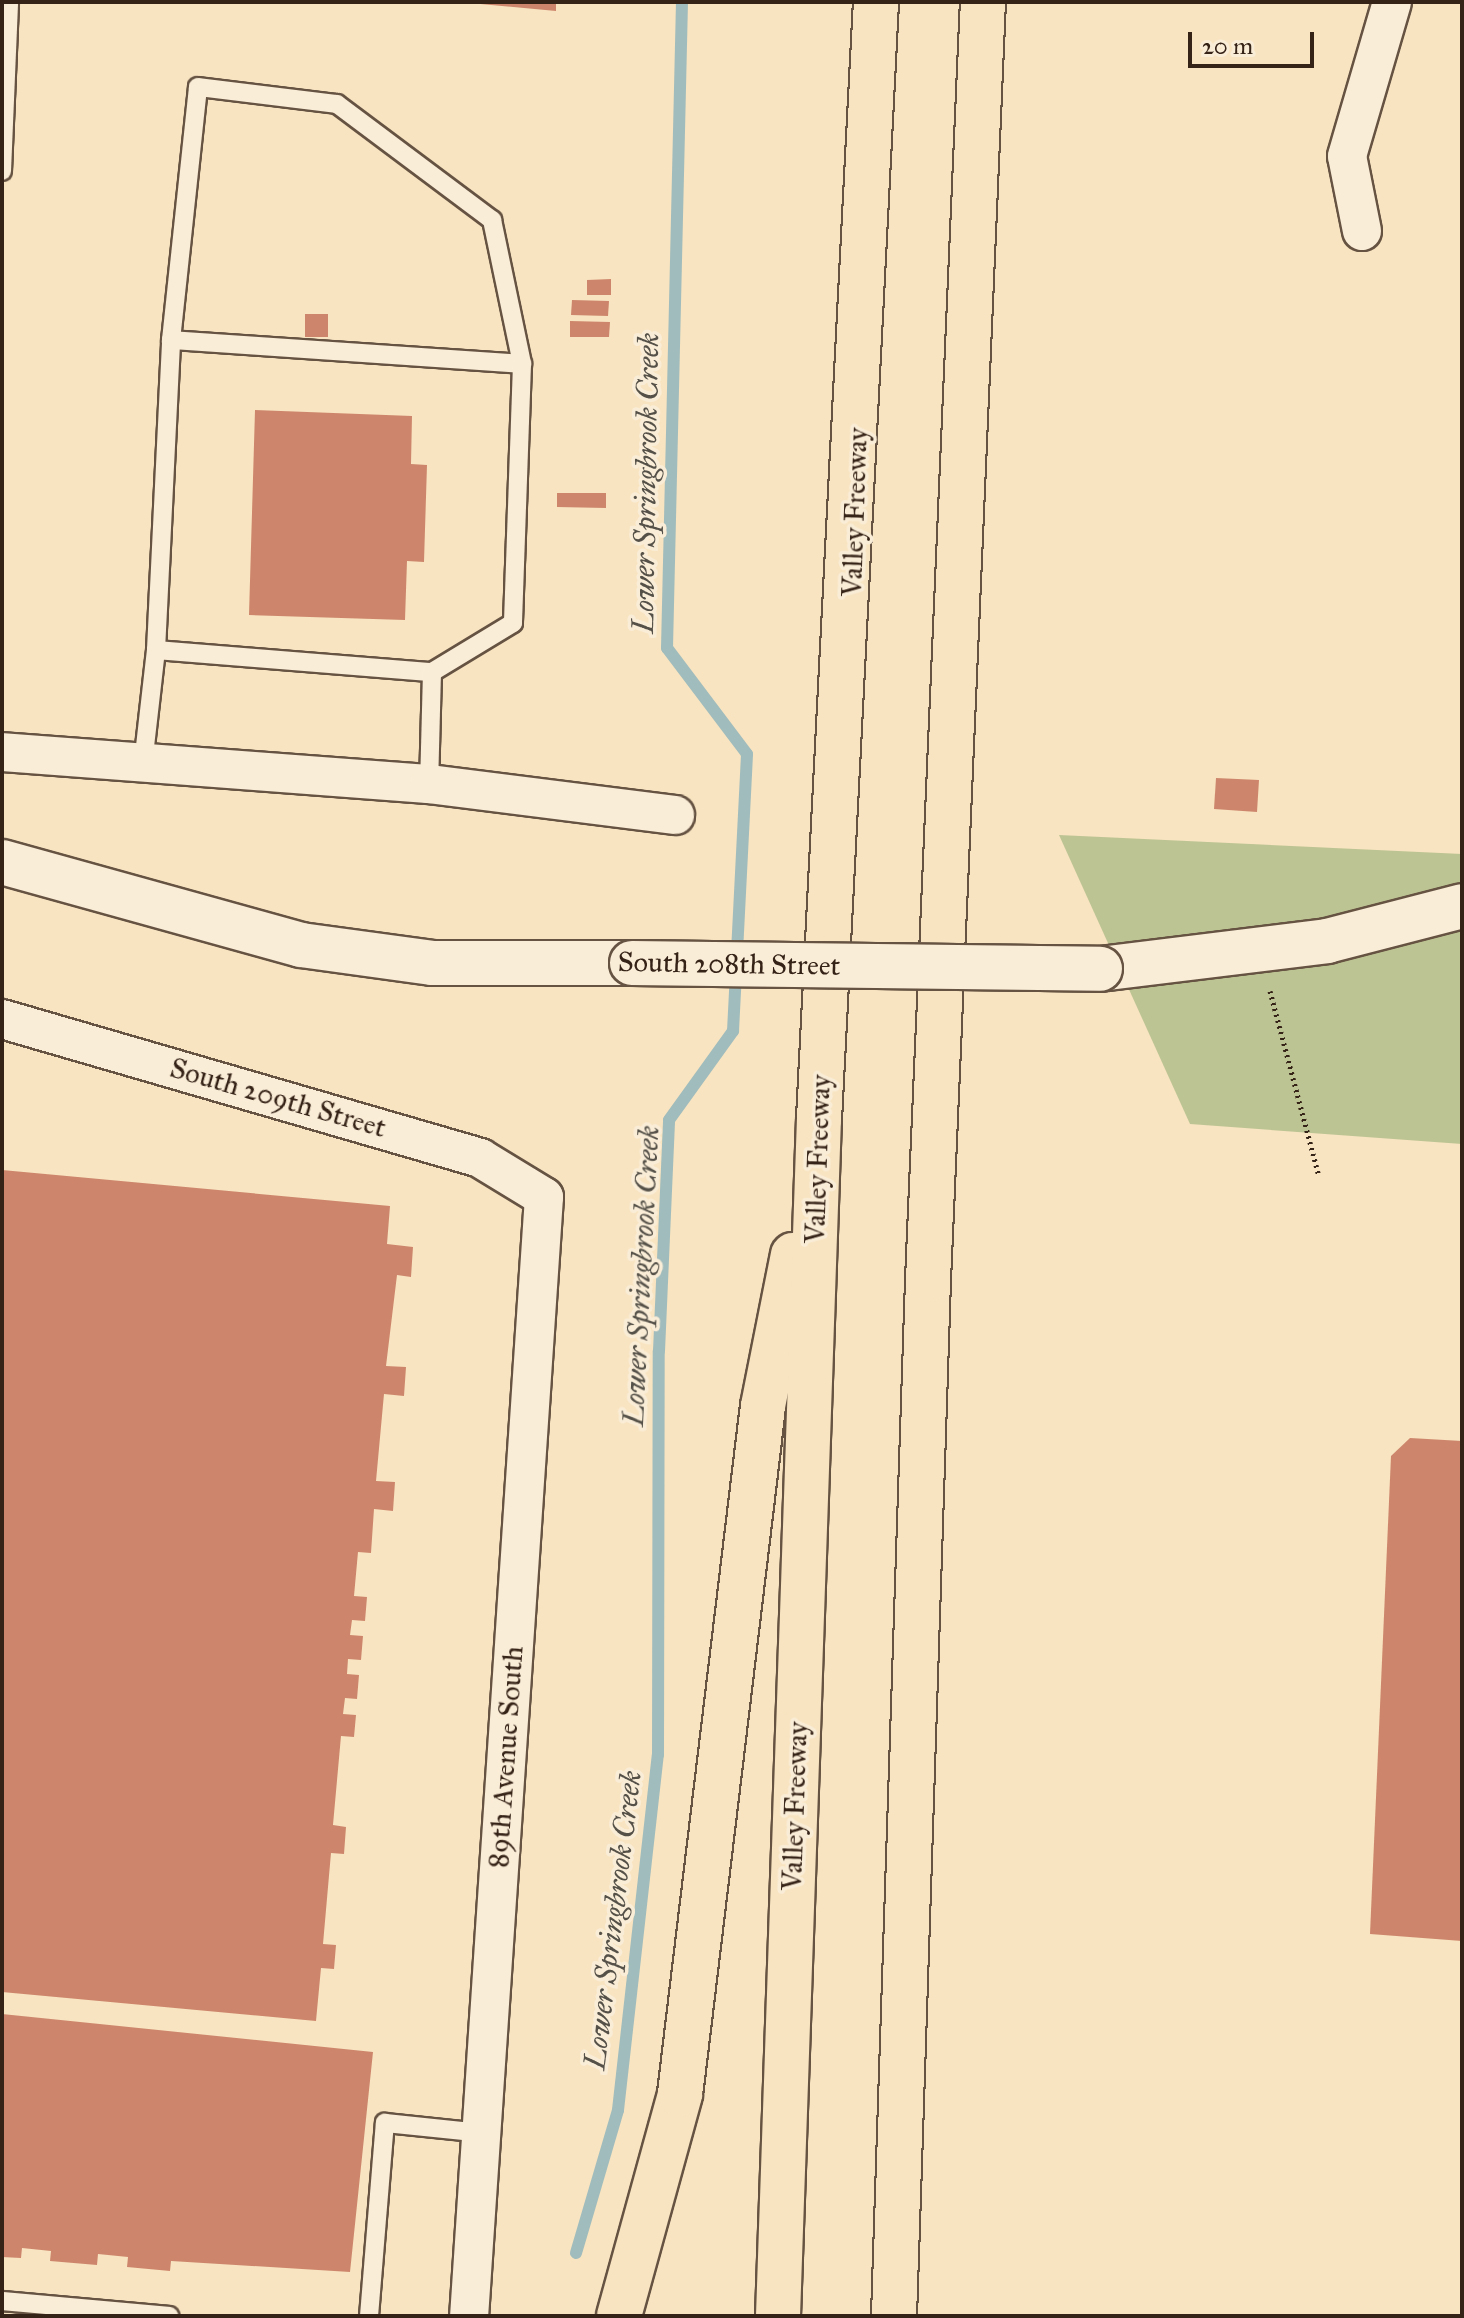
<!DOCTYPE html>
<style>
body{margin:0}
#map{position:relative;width:1464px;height:2318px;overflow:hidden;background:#f8e4c1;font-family:"IM FELL Great Primer",serif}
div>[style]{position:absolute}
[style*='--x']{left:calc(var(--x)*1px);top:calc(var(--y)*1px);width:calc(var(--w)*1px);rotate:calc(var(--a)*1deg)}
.green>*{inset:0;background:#bdc493}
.stream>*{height:12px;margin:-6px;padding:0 6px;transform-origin:6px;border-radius:6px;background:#a1bcbc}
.building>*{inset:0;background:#cd866c}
.path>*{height:5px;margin-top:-2.5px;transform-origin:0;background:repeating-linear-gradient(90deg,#352317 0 2px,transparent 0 6px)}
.roads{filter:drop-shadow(2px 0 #665342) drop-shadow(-2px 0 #665342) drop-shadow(0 2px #665342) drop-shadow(0 -2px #665342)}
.service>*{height:18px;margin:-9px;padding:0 9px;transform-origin:9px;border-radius:9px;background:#faedd7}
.minor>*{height:38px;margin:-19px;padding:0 19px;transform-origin:19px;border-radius:19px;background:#faedd7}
.tertiary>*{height:44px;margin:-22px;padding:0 22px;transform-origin:22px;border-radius:22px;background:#faedd7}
.motorway>*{height:44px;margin:-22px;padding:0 22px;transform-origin:22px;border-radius:22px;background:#f8e4c1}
.bridges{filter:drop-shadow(2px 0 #665342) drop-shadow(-2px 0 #665342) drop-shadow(0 2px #665342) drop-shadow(0 -2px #665342)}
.tertiary-bridge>*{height:44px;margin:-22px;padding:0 22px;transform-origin:22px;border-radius:22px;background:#faedd7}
span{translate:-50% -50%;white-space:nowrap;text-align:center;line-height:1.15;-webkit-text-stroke:7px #faedd7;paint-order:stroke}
.street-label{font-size:28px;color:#352317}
.water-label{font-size:30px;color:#555149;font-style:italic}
.frame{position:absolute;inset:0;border:4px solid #352317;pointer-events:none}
.scale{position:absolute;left:1188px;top:32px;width:126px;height:36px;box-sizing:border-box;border:4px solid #352317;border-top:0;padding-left:10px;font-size:24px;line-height:28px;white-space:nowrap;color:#352317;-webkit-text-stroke:6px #faedd7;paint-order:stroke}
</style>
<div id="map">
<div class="green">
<div style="clip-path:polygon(1059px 835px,1462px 854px,1462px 1144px,1190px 1124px)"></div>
</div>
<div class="stream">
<div style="--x:576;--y:2253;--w:149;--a:-73.6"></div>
<div style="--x:618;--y:2110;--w:357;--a:-83.6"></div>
<div style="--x:658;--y:1755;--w:404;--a:-89.9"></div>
<div style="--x:659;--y:1351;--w:231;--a:-87.5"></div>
<div style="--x:669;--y:1120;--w:110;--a:-54.3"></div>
<div style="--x:733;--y:1031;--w:277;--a:-87.1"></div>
<div style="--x:747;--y:754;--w:133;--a:-127"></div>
<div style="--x:667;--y:648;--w:646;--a:-88.67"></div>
</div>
<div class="building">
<div style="clip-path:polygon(459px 2px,556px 2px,556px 11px)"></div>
<div style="clip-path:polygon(611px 279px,611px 295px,587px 295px,587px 280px)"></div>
<div style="clip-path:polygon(572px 300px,609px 301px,608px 316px,571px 315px)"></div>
<div style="clip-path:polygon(305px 314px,328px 314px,328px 337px,305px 337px)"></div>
<div style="clip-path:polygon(570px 321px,610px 322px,609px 337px,570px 337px)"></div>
<div style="clip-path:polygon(255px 410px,412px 416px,411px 464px,427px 465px,424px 562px,407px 561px,405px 620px,249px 615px)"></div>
<div style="clip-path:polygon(557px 493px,606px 493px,606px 508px,557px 507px)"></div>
<div style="clip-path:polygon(1216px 778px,1259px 780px,1257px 812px,1214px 809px)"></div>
<div style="clip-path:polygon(2px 1170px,390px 1206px,387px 1244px,413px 1247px,411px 1277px,397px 1275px,386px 1366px,406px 1367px,404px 1396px,384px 1394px,376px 1481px,395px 1482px,393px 1511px,374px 1509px,371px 1553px,358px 1552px,354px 1596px,367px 1597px,365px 1621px,352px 1620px,350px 1635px,363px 1636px,361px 1660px,348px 1659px,347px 1674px,359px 1675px,357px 1699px,345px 1698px,343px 1714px,356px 1715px,354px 1737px,341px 1736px,333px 1825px,346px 1827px,344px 1854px,331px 1853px,323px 1944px,336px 1945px,334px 1969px,321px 1968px,316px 2021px,2px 1992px)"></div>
<div style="clip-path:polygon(1410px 1438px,1462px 1441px,1462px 1941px,1370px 1934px,1391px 1456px)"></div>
<div style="clip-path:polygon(2px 2014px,373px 2052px,350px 2272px,171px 2261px,170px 2271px,127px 2267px,128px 2257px,98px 2254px,97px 2265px,50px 2261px,51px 2251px,22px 2248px,21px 2258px,2px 2257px)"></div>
</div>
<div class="path">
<div style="--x:1270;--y:991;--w:191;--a:75.2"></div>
</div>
<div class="roads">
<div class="service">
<div style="--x:2;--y:171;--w:169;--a:-87.6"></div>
<div style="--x:171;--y:340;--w:254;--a:-83.9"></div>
<div style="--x:198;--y:87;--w:140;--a:7"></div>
<div style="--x:337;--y:104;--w:194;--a:36.8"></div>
<div style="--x:492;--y:220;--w:147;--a:78.2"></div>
<div style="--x:156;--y:650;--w:310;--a:-87.2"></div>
<div style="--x:171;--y:340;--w:352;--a:3.9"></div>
<div style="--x:522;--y:364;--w:259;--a:92"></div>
<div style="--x:513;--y:623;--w:95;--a:148.8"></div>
<div style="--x:143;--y:764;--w:115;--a:-83.5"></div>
<div style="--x:156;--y:650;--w:277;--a:4.6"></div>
<div style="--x:432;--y:672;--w:112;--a:91.5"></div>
<div style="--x:2;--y:2301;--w:168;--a:5.1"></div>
<div style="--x:369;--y:2316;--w:194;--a:-85.3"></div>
<div style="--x:385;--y:2123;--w:97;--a:5.9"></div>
</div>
<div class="minor">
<div style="--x:1362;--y:231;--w:76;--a:-101.3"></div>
<div style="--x:1347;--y:156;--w:160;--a:-73.7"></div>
<div style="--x:2;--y:752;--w:428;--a:4.3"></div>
<div style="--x:429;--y:784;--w:248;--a:7.2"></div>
<div style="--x:2;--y:1019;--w:498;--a:16.2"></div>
<div style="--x:480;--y:1158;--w:75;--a:31.4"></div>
<div style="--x:544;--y:1197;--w:1122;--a:93.83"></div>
</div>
<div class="tertiary">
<div style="--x:2;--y:862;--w:310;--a:15.5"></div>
<div style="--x:301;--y:945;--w:132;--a:7.8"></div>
<div style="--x:432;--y:963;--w:200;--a:0"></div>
<div style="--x:1100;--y:969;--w:229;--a:-7"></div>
<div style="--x:1327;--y:941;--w:139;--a:-14.5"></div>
</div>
<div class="motorway">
<div style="--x:619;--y:2316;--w:230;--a:-74.6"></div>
<div style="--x:680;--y:2094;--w:693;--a:-83.12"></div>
<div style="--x:763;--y:1406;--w:154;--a:-78.8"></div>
<div style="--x:778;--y:2316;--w:1198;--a:-88.04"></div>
<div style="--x:819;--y:1119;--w:1118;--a:-87.08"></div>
<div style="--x:894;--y:2316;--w:1037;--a:-88.12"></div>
<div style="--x:928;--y:1280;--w:1279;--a:-87.54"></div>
</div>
</div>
<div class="bridges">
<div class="tertiary-bridge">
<div style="--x:632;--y:963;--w:468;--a:0.7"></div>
</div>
</div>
<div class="street-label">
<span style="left:855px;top:512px;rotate:-88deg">Valley Freeway</span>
<span style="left:729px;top:964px;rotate:1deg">South 208th Street</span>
<span style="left:278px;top:1098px;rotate:16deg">South 209th Street</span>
<span style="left:818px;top:1159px;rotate:-88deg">Valley Freeway</span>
<span style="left:506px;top:1757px;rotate:-86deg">89th Avenue South</span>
<span style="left:795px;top:1806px;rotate:-88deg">Valley Freeway</span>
</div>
<div class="water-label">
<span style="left:646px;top:483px;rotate:-89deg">Lower Springbrook Creek</span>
<span style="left:641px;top:1276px;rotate:-87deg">Lower Springbrook Creek</span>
<span style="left:613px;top:1920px;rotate:-83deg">Lower Springbrook Creek</span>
</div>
<div class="frame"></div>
<div class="scale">20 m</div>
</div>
